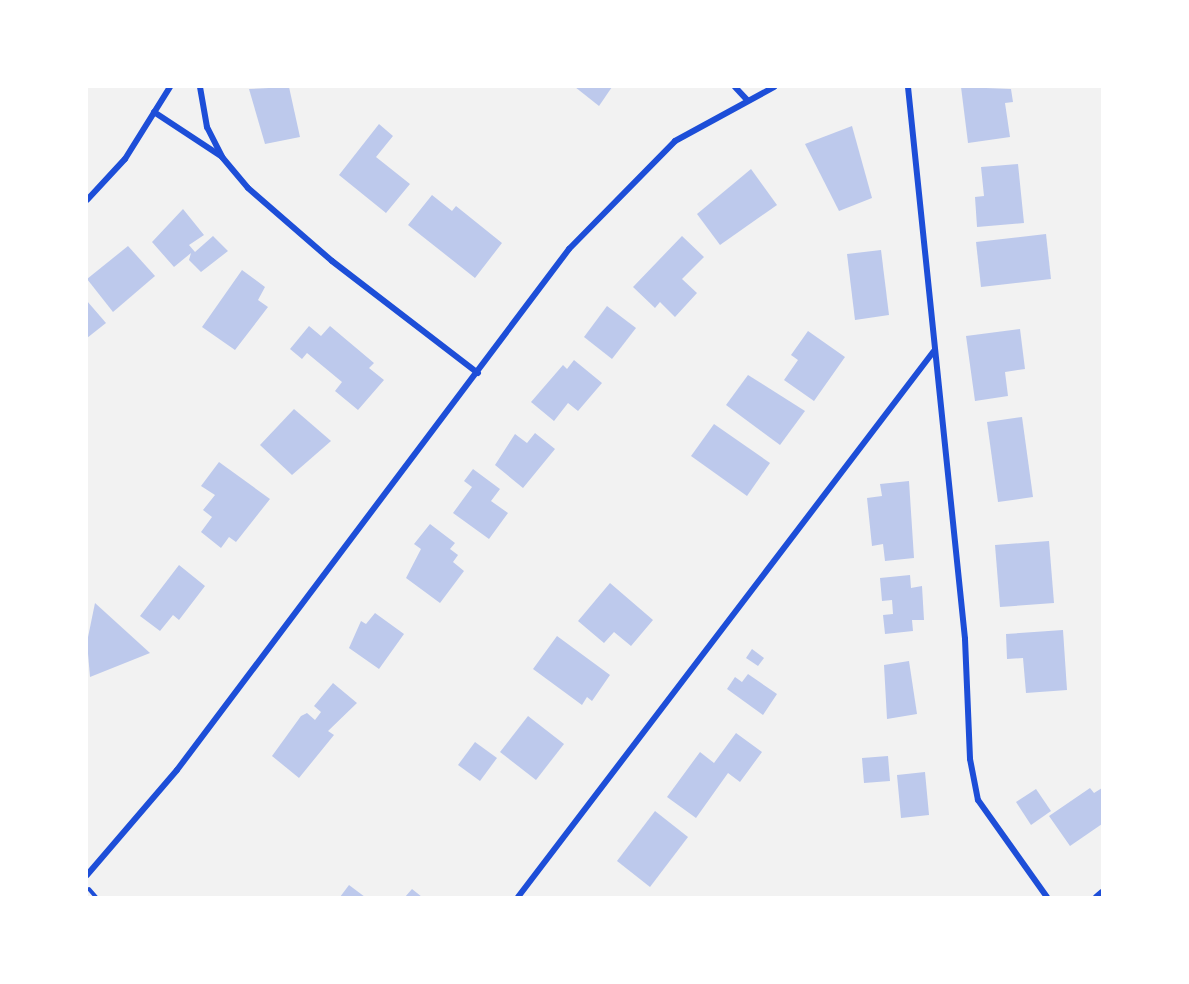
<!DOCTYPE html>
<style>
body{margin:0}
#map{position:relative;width:1189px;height:984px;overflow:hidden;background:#f2f2f2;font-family:"Varela Round",sans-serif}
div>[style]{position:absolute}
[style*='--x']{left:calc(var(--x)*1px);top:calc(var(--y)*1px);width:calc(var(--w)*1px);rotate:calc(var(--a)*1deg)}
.building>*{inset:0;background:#bdc9ec}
.path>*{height:4px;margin:-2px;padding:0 2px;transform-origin:2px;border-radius:2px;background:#1d4ed8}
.minor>*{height:6px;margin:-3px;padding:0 3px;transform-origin:3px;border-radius:3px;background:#1d4ed8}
span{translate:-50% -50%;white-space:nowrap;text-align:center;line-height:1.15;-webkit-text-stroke:4.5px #fff;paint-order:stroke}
.frame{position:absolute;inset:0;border:88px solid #fff;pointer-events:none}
</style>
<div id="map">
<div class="building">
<div style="clip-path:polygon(289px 87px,300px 137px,265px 144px,249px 89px)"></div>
<div style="clip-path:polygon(575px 87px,612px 87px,599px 106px)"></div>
<div style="clip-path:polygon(961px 87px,1011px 89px,1013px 102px,1005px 103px,1010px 137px,968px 143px)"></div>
<div style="clip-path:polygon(379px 124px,393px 136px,376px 157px,410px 184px,386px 213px,339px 175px)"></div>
<div style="clip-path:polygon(852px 126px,872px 198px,839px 211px,805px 144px)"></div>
<div style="clip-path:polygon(1018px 164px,1024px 223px,977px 227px,975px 197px,984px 196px,981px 167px)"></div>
<div style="clip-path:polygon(751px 169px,777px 205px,720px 245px,697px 214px)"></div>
<div style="clip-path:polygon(432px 195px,452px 211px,456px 206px,502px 243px,475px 278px,408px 225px)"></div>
<div style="clip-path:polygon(183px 209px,204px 235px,189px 245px,195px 252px,213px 236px,228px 251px,201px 272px,189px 260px,191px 253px,174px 267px,152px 242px)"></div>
<div style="clip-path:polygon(1046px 234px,1051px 279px,981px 287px,976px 242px)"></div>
<div style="clip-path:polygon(682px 236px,704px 257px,682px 279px,697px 293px,675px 317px,660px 302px,655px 308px,633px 287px)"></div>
<div style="clip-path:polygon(128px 246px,155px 276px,113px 312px,87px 279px)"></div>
<div style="clip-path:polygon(881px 250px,889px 315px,855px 320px,847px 254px)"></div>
<div style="clip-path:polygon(242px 270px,265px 287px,258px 300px,268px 307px,235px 350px,202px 327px)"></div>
<div style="clip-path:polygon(87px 301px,106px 323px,87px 338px)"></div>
<div style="clip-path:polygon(607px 306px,636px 328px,612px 359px,584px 337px)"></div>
<div style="clip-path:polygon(309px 326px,321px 336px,330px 326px,374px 363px,369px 368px,384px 380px,358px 410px,335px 391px,342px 382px,307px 353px,302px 359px,290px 349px)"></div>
<div style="clip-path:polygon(1020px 329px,1025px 369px,1005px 372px,1008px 396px,975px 401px,966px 336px)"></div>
<div style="clip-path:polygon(808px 331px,845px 357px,814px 401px,784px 380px,798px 360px,791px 355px)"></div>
<div style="clip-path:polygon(574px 360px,602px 383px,578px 411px,568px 403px,554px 421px,531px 402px,563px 365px,567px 369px)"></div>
<div style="clip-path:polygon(748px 375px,805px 411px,780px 445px,726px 405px)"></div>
<div style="clip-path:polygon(294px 409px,331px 441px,292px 475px,260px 445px)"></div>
<div style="clip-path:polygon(1022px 417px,1033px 497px,998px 502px,987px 422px)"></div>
<div style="clip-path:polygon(714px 424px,770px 463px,747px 496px,691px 456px)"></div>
<div style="clip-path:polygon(535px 433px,555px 449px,523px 488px,495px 465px,515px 434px,527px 443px)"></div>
<div style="clip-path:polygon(219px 462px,270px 499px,236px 542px,229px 537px,221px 548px,201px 532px,212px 517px,203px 510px,215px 495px,201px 486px)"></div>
<div style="clip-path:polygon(473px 469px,500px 489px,491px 501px,508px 513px,489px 539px,453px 513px,472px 487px,464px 481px)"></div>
<div style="clip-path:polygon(909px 481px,914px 558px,885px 561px,883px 544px,872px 546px,867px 498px,882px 496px,880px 484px)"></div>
<div style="clip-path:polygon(430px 524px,455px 543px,450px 549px,458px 555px,453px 562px,464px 571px,440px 603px,406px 578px,421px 549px,414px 544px)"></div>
<div style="clip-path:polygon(1049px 541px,1054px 603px,1000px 607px,995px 545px)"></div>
<div style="clip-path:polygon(179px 565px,205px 586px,179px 620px,173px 615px,160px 631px,140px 616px)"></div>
<div style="clip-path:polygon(910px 575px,911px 588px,922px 586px,924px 620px,912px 620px,913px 631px,885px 634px,883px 615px,893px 614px,892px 600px,882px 601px,880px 578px)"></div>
<div style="clip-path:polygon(610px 583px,653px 620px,631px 646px,614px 632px,604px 643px,578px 621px)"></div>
<div style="clip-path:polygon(95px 603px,150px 653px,90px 677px,87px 642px)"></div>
<div style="clip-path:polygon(375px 613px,404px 634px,379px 669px,349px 648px,361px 621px,366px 624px)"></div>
<div style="clip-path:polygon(1063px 630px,1067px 690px,1026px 693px,1023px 658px,1007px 659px,1006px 634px)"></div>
<div style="clip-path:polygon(557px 636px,610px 675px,592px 701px,587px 697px,582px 705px,533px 669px)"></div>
<div style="clip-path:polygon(752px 649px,764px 658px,758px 666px,746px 658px)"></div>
<div style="clip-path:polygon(909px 661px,917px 714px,887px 719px,884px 665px)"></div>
<div style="clip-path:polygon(748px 674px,777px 694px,763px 715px,727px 689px,735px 677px,742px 682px)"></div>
<div style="clip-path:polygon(333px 683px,357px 703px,328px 731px,334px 735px,299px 778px,272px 756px,301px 716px,307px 713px,315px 720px,321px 712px,314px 706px)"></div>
<div style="clip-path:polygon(528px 716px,564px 744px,536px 780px,500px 752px)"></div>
<div style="clip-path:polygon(736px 733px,762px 752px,740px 782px,728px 773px,696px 818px,667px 797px,700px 752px,714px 763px)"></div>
<div style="clip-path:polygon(475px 742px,497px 758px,480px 781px,458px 765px)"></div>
<div style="clip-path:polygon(888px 756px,890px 781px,864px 783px,862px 758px)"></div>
<div style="clip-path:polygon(925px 772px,929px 815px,901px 818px,897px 775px)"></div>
<div style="clip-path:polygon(1090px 788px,1094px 793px,1102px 788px,1102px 824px,1070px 846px,1049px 816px)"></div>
<div style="clip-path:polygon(1036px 789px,1051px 811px,1031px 825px,1016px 802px)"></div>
<div style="clip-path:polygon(655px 811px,688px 837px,650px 887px,617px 861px)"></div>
<div style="clip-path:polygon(349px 885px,365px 897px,340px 897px)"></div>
<div style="clip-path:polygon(412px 889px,422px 897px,405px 897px)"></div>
</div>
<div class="path">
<div style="--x:89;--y:889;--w:11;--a:49"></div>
</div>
<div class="minor">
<div style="--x:200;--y:87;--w:41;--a:80.1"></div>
<div style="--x:207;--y:127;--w:34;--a:63"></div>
<div style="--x:222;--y:157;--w:40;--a:50"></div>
<div style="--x:248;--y:188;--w:111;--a:41"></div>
<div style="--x:332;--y:261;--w:184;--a:37.5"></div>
<div style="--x:735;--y:87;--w:18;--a:47"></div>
<div style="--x:908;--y:87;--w:555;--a:84.1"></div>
<div style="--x:965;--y:639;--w:120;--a:87.6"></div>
<div style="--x:970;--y:759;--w:42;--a:79"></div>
<div style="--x:978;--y:800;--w:119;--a:54.6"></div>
<div style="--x:154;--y:112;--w:80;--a:33.3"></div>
<div style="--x:87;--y:200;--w:56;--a:-47.2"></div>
<div style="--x:125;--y:159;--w:85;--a:-58"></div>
<div style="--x:87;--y:875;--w:138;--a:-49.4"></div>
<div style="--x:177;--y:770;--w:652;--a:-53.04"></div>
<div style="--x:569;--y:249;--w:151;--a:-45.5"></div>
<div style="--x:675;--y:141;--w:113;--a:-28.6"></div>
<div style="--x:518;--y:897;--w:686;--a:-52.7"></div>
<div style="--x:1096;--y:897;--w:8;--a:-40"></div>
</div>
<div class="frame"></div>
</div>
